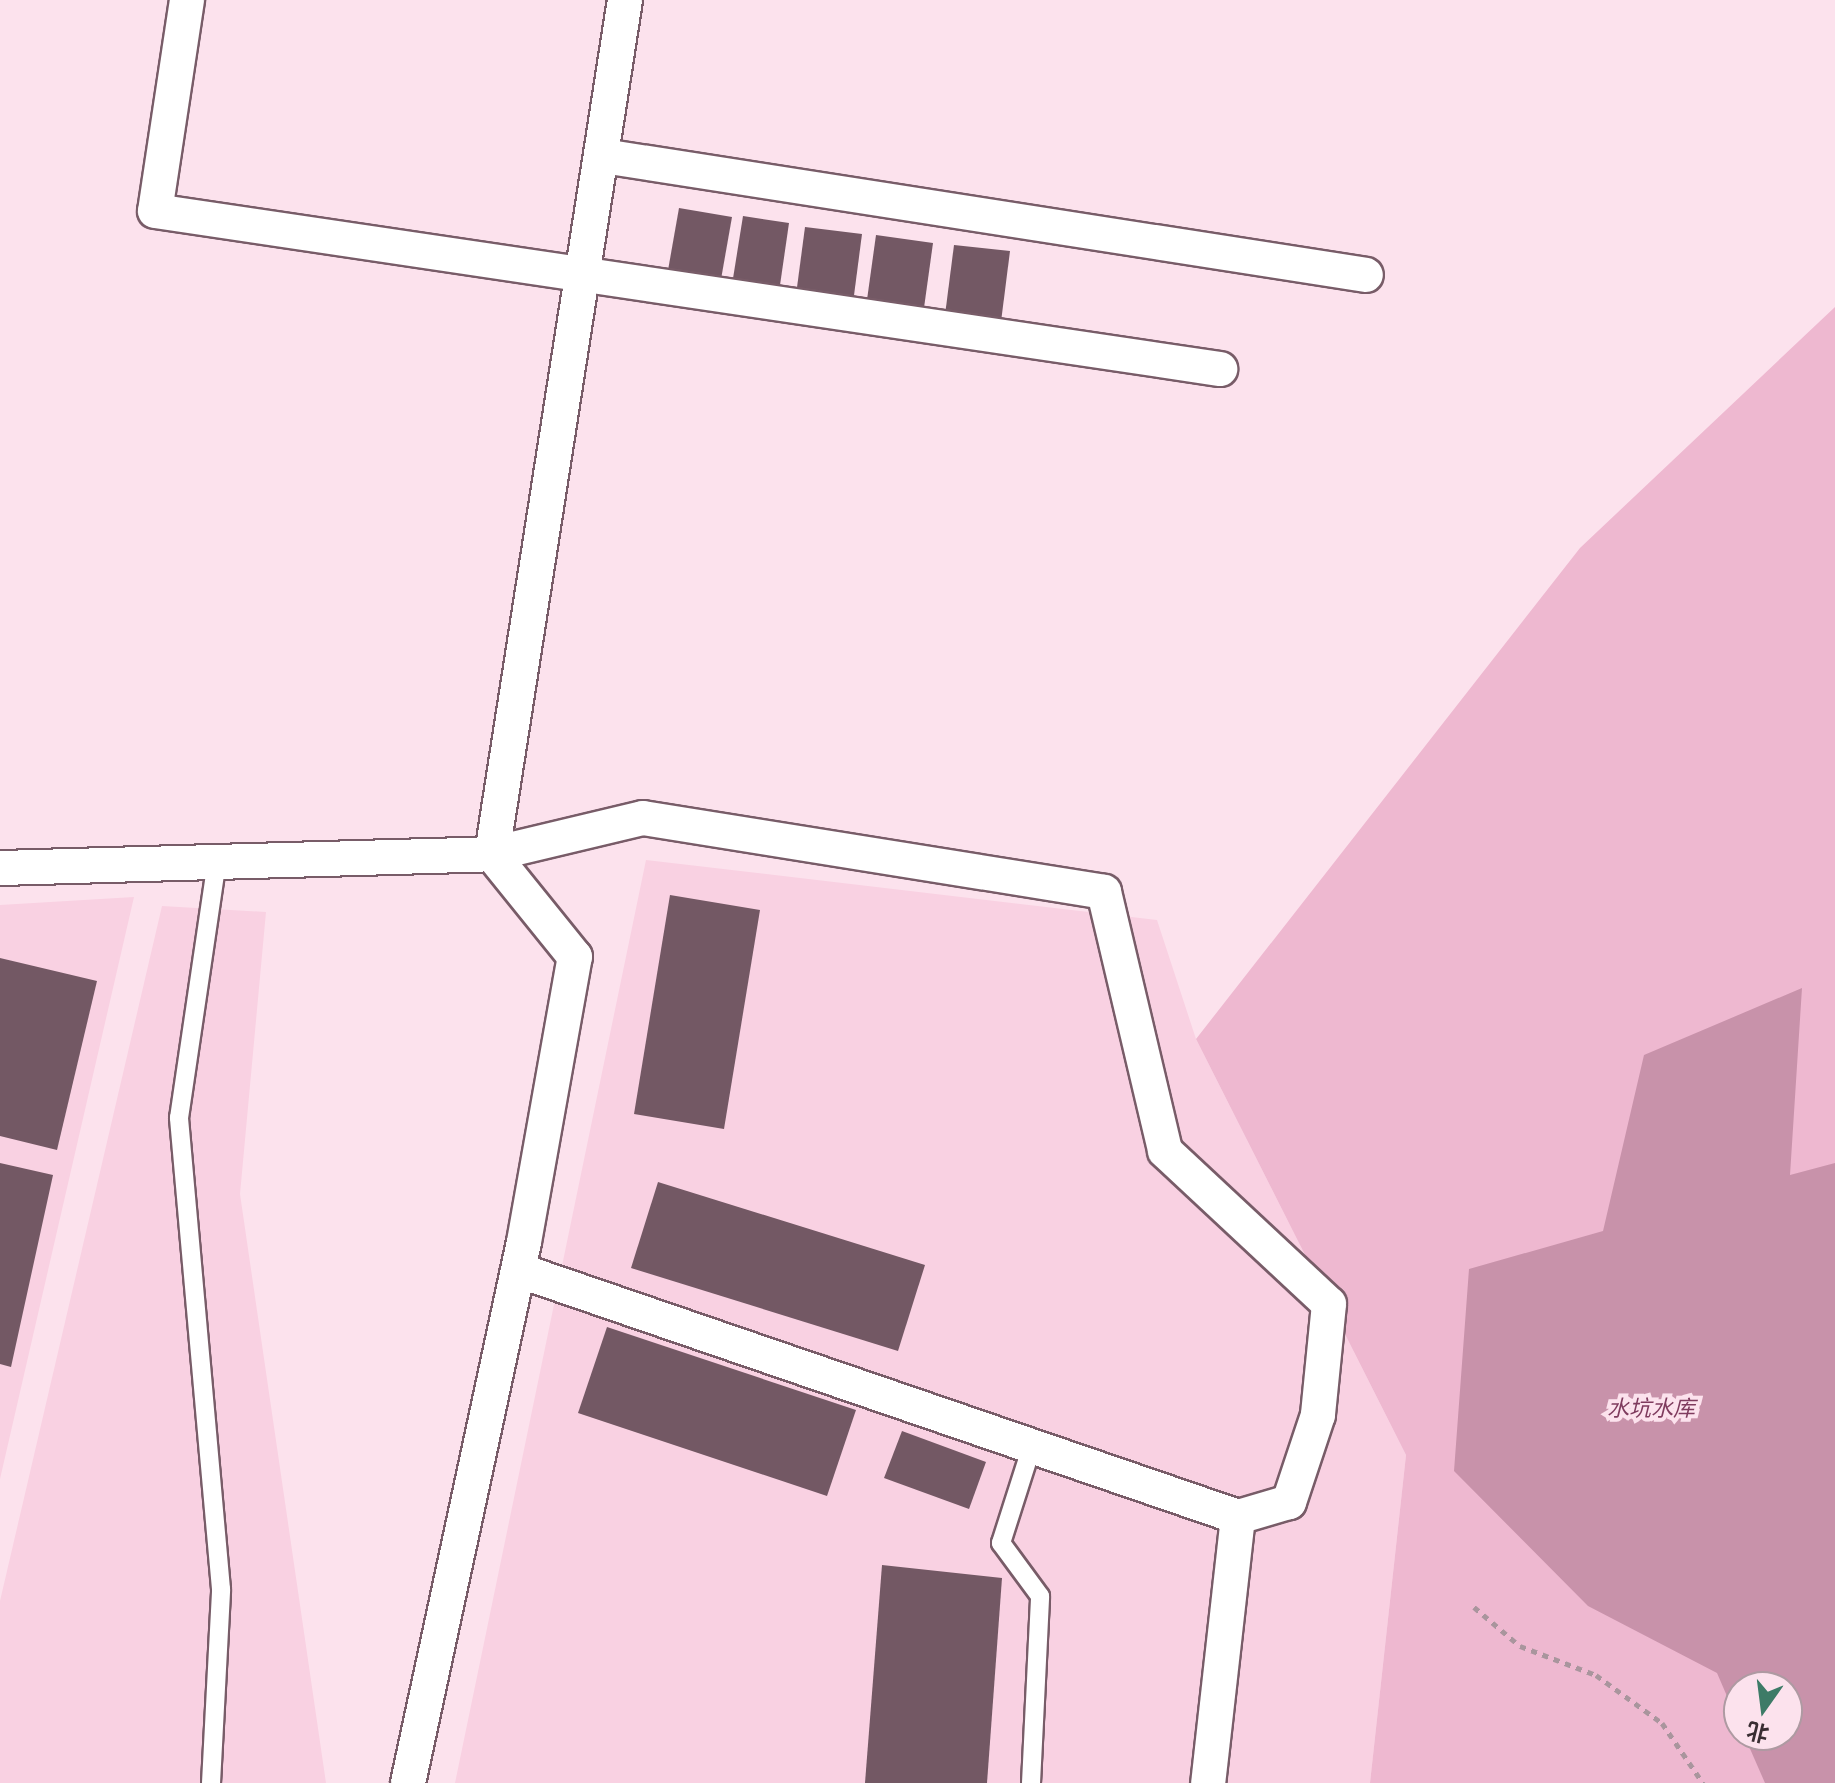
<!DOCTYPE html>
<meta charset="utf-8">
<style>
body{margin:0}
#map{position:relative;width:1835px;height:1783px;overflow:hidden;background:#fce2ed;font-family:"IBM Plex Sans","Noto Sans SC",sans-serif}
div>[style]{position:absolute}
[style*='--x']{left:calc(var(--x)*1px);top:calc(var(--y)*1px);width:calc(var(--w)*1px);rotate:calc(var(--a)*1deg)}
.built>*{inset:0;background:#f9d1e2}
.green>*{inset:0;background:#eeb8d0}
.water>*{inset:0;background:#c892aa}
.building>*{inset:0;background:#735864}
.path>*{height:5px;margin-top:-2.5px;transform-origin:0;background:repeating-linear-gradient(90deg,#a9959d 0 6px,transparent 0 12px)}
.roads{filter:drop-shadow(2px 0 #785c68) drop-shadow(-2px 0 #785c68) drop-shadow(0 2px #785c68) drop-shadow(0 -2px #785c68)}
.service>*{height:18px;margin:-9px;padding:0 9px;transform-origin:9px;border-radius:9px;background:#fff}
.minor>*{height:34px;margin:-17px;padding:0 17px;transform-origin:17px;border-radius:17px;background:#fff}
span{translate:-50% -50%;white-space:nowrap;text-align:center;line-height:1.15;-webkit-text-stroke:8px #fce2ed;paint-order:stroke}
.water-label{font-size:22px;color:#7f3b5e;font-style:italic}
.north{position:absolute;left:1723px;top:1671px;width:80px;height:80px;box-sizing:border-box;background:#fce2ed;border:2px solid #ae9aa2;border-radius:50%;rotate:194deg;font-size:22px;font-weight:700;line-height:32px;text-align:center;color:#392d32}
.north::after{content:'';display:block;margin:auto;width:28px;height:36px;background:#3d7b67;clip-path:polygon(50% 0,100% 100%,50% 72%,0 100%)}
</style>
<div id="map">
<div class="built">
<div style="clip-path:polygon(646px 860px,1157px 920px,1196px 1039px,1406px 1455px,1370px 1783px,455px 1783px)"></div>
<div style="clip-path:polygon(134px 897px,0 1479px,0 905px)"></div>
<div style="clip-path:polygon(162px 906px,266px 912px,240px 1194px,326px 1783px,0 1783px,0 1601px)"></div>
</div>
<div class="green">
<div style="clip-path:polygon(evenodd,1835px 307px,1835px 1783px,1370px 1783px,1406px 1455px,1196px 1039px,1580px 548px,1835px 307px,1739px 1687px,1787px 1687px,1787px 1735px,1739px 1735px,1739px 1687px)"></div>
</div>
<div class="water">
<div style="clip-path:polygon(1802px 988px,1790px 1175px,1835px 1163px,1835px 1783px,1765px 1783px,1744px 1735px,1787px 1735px,1787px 1687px,1739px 1687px,1739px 1724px,1717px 1673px,1588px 1606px,1454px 1471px,1469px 1269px,1603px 1231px,1644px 1055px)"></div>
</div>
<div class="building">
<div style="clip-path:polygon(679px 208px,732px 217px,720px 285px,667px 276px)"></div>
<div style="clip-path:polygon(743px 216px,789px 223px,778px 299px,731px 291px)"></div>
<div style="clip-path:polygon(805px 227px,862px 234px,853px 303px,796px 295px)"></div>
<div style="clip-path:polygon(876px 235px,933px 243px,923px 315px,866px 307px)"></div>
<div style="clip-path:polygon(954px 245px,1010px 251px,1001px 322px,945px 315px)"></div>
<div style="clip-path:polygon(670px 895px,760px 910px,724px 1129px,634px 1114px)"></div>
<div style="clip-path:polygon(0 958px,97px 981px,57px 1150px,0 1136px)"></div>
<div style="clip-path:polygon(0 1163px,53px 1175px,11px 1367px,0 1364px)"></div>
<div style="clip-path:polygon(658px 1182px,925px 1265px,898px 1351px,631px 1268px)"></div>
<div style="clip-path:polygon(607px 1327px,856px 1410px,827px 1496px,578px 1413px)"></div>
<div style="clip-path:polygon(902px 1431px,986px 1462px,969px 1509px,884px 1478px)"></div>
<div style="clip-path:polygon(882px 1565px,1002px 1578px,987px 1783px,865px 1783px)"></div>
</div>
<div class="path">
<div style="--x:1474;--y:1607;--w:60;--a:40.3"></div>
<div style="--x:1520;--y:1646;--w:81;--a:20.9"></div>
<div style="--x:1596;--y:1675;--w:82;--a:36"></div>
<div style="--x:1662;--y:1723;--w:73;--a:55.7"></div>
</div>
<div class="roads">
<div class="service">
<div style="--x:211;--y:1783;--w:194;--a:-87"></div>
<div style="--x:221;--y:1589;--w:473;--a:-95.1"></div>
<div style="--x:179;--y:1118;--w:259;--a:-81.6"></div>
<div style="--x:1031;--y:1783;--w:187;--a:-87.2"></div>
<div style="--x:1040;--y:1596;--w:66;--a:-126.3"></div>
<div style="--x:1001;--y:1543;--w:102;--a:-72.3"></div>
</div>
<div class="minor">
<div style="--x:187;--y:0;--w:213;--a:98.6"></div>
<div style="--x:155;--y:211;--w:1077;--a:8.44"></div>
<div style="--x:603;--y:156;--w:772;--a:8.86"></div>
<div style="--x:0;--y:868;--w:492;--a:-1.6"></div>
<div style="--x:492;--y:854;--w:155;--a:-13.4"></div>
<div style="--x:643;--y:818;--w:467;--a:9.1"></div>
<div style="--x:1104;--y:892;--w:266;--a:76.7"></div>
<div style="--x:1165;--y:1151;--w:224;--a:43"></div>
<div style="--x:1329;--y:1304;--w:112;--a:95.7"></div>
<div style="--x:1318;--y:1415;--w:92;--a:108.4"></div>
<div style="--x:1289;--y:1502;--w:53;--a:163.6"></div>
<div style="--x:1238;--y:1517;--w:268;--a:96.4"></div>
<div style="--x:518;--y:1270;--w:761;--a:18.93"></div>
<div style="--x:408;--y:1783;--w:553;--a:-77.9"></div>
<div style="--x:524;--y:1242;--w:290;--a:-79.9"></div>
<div style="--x:575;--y:957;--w:132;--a:-128.9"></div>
<div style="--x:492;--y:854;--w:864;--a:-81.15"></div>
</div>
</div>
<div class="water-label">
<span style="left:1651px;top:1408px">水坑水库</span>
</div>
<div class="north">北</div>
</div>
